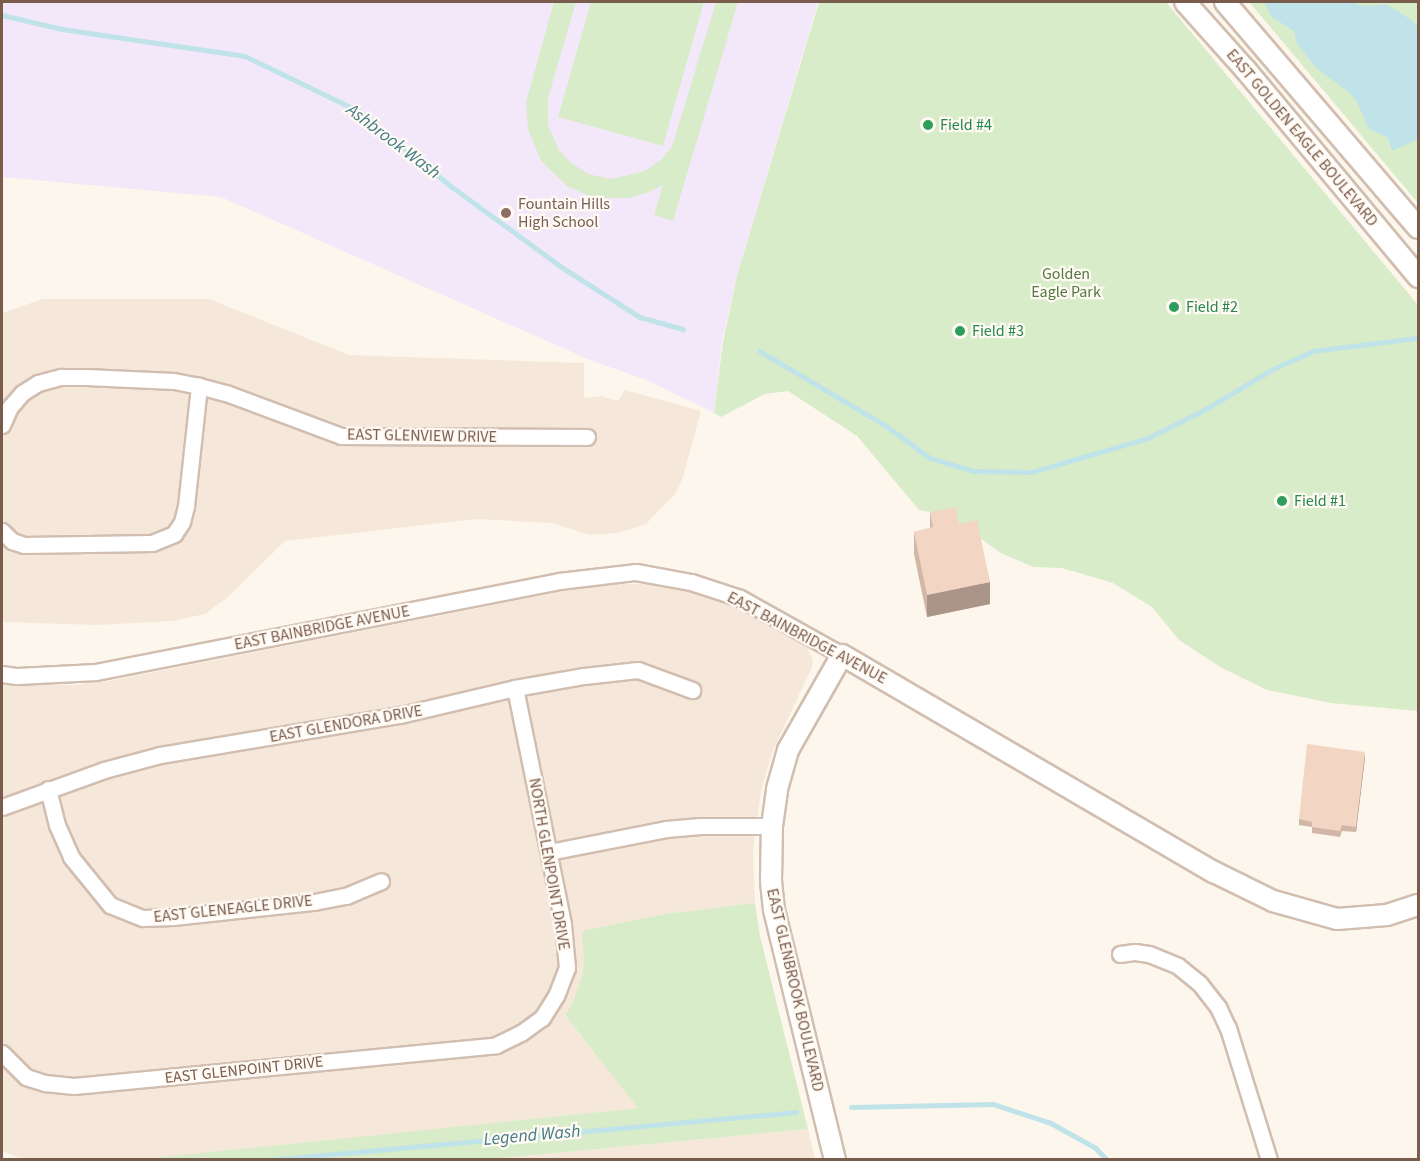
<!DOCTYPE html>
<style>
body{margin:0}
#map{position:relative;width:1420px;height:1161px;overflow:hidden;background:#fdf6ec;font-family:"Source Sans 3",sans-serif}
div>[style]{position:absolute}
[style*='--x']{left:calc(var(--x)*1px);top:calc(var(--y)*1px);width:calc(var(--w)*1px);rotate:calc(var(--a)*1deg)}
.residential>*{inset:0;background:#f5e8da}
.education>*{inset:0;background:#f3e8fa}
.green>*{inset:0;background:#d8ecc9}
.water>*{inset:0;background:#bfe3e8}
.stream>*{height:4.5px;margin:-2.25px;padding:0 2.25px;transform-origin:2.25px;border-radius:2.25px;background:#bfe3e8}
.roads{filter:drop-shadow(2px 0 #d1beb0) drop-shadow(-2px 0 #d1beb0) drop-shadow(0 2px #d1beb0) drop-shadow(0 -2px #d1beb0)}
.minor>*{height:15px;margin:-7.5px;padding:0 7.5px;transform-origin:7.5px;border-radius:7.5px;background:#fff}
.tertiary>*{height:20px;margin:-10px;padding:0 10px;transform-origin:10px;border-radius:10px;background:#fff}
.wall>*{inset:0;background:#d1b7a8}
.shaded-wall>*{inset:0;background:#aa9588}
.building>*{inset:0;background:#f3d5c3}
.dots>*{width:16px;height:16px;translate:-50% -50%;box-sizing:border-box;border:3px solid #fffaf3;border-radius:50%}
span{translate:-50% -50%;white-space:nowrap;text-align:center;line-height:1.15;-webkit-text-stroke:4.5px #fffaf3;paint-order:stroke}
.leisure-label{font-size:16px;color:#27864d}
.left{translate:0 -50%;text-align:left}
.street-label{font-size:16px;color:#7a5c4d}
.education-label{font-size:16px;color:#785e54}
.park-label{font-size:16px;color:#537a41}
.water-label{font-size:18px;color:#437c86;font-style:italic}
.frame{position:absolute;inset:0;border:3px solid #7a5c4d;pointer-events:none}
</style>
<div id="map">
<div class="residential">
<div style="clip-path:polygon(43px 299px,209px 299px,349px 355px,584px 363px,584px 398px,601px 396px,618px 401px,625px 390px,701px 411px,683px 477px,675px 494px,646px 524px,618px 533px,590px 535px,552px 523px,476px 519px,285px 541px,229px 596px,205px 614px,172px 621px,97px 625px,2px 622px,2px 313px)"></div>
<div style="clip-path:polygon(618px 584px,653px 584px,705px 594px,747px 612px,807px 647px,813px 660px,812px 667px,772px 753px,761px 791px,753px 851px,755px 903px,665px 914px,583px 931px,584px 963px,582px 976px,572px 1004px,565px 1015px,639px 1108px,144px 1160px,22px 1159px,2px 1151px,2px 684px,74px 685px,109px 681px,569px 590px)"></div>
<div style="clip-path:polygon(808px 1129px,815px 1159px,482px 1160px)"></div>
</div>
<div class="education">
<div style="clip-path:polygon(2px 2px,818px 2px,737px 276px,722px 341px,714px 413px,649px 381px,590px 360px,221px 197px,2px 177px)"></div>
</div>
<div class="green">
<div style="clip-path:polygon(554px 2px,576px 2px,548px 98px,548px 125px,559px 150px,570px 162px,588px 174px,611px 179px,645px 171px,661px 160px,672px 147px,716px 2px,738px 2px,673px 221px,654px 215px,663px 185px,647px 193px,629px 198px,594px 198px,567px 186px,541px 161px,528px 129px,526px 102px)"></div>
<div style="clip-path:polygon(591px 2px,704px 2px,663px 146px,558px 117px)"></div>
<div style="clip-path:polygon(819px 2px,1166px 2px,1418px 305px,1418px 711px,1331px 703px,1267px 690px,1222px 668px,1179px 640px,1152px 607px,1113px 583px,1062px 568px,1033px 567px,1001px 553px,948px 515px,919px 510px,857px 436px,788px 391px,765px 394px,721px 417px,714px 413px,723px 342px,737px 276px)"></div>
<div style="clip-path:polygon(1250px 2px,1418px 2px,1418px 203px,1251px 4px)"></div>
<div style="clip-path:polygon(755px 903px,760px 936px,808px 1129px,482px 1160px,144px 1159px,638px 1108px,565px 1015px,572px 1004px,582px 976px,584px 963px,582px 931px,665px 914px)"></div>
</div>
<div class="water">
<div style="clip-path:polygon(1264px 2px,1349px 2px,1365px 6px,1386px 4px,1413px 21px,1418px 26px,1418px 139px,1392px 151px,1388px 138px,1369px 129px,1357px 102px,1350px 93px,1315px 67px,1297px 44px,1294px 31px,1272px 17px)"></div>
</div>
<div class="stream">
<div style="--x:2;--y:15;--w:62;--a:13.1"></div>
<div style="--x:62;--y:29;--w:185;--a:8.4"></div>
<div style="--x:245;--y:56;--w:127;--a:25.8"></div>
<div style="--x:359;--y:111;--w:119;--a:39.2"></div>
<div style="--x:451;--y:186;--w:139;--a:36.2"></div>
<div style="--x:563;--y:268;--w:91;--a:32.5"></div>
<div style="--x:640;--y:317;--w:45;--a:15.6"></div>
<div style="--x:760;--y:351;--w:149;--a:30.7"></div>
<div style="--x:888;--y:427;--w:52;--a:36.4"></div>
<div style="--x:930;--y:458;--w:46;--a:16.5"></div>
<div style="--x:974;--y:471;--w:58;--a:1"></div>
<div style="--x:1032;--y:472;--w:121;--a:-16.3"></div>
<div style="--x:1148;--y:438;--w:65;--a:-26.6"></div>
<div style="--x:1206;--y:409;--w:78;--a:-30.8"></div>
<div style="--x:1273;--y:369;--w:44;--a:-24.2"></div>
<div style="--x:1313;--y:351;--w:106;--a:-7.1"></div>
<div style="--x:851;--y:1107;--w:142;--a:-1.2"></div>
<div style="--x:993;--y:1104;--w:61;--a:18.1"></div>
<div style="--x:1051;--y:1123;--w:51;--a:29.1"></div>
<div style="--x:1096;--y:1148;--w:16;--a:47"></div>
<div style="--x:269;--y:1160;--w:529;--a:-5.2"></div>
</div>
<div class="roads">
<div class="minor">
<div style="--x:2;--y:425;--w:20;--a:-66"></div>
<div style="--x:10;--y:407;--w:18;--a:-49"></div>
<div style="--x:22;--y:393;--w:19;--a:-32"></div>
<div style="--x:38;--y:383;--w:24;--a:-15"></div>
<div style="--x:61;--y:377;--w:25;--a:0"></div>
<div style="--x:86;--y:377;--w:88;--a:2.6"></div>
<div style="--x:174;--y:381;--w:25;--a:11"></div>
<div style="--x:199;--y:386;--w:28;--a:15"></div>
<div style="--x:226;--y:393;--w:123;--a:20.5"></div>
<div style="--x:341;--y:436;--w:246;--a:0.2"></div>
<div style="--x:2;--y:531;--w:14;--a:45"></div>
<div style="--x:12;--y:541;--w:13;--a:18"></div>
<div style="--x:24;--y:545;--w:128;--a:-0.9"></div>
<div style="--x:152;--y:543;--w:24;--a:-22"></div>
<div style="--x:174;--y:534;--w:14;--a:-56"></div>
<div style="--x:182;--y:522;--w:16;--a:-76"></div>
<div style="--x:186;--y:506;--w:121;--a:-83.8"></div>
<div style="--x:2;--y:674;--w:15;--a:8"></div>
<div style="--x:17;--y:676;--w:79;--a:-2.9"></div>
<div style="--x:96;--y:672;--w:472;--a:-11.1"></div>
<div style="--x:559;--y:581;--w:78;--a:-6.7"></div>
<div style="--x:636;--y:572;--w:56;--a:10.3"></div>
<div style="--x:691;--y:582;--w:52;--a:18.1"></div>
<div style="--x:740;--y:598;--w:117;--a:29.2"></div>
<div style="--x:48;--y:789;--w:37;--a:76"></div>
<div style="--x:57;--y:825;--w:35;--a:66"></div>
<div style="--x:71;--y:857;--w:62;--a:50.9"></div>
<div style="--x:110;--y:905;--w:35;--a:22"></div>
<div style="--x:143;--y:918;--w:30;--a:-2"></div>
<div style="--x:173;--y:917;--w:142;--a:-6.1"></div>
<div style="--x:314;--y:902;--w:33;--a:-11"></div>
<div style="--x:346;--y:896;--w:38;--a:-23"></div>
<div style="--x:2;--y:807;--w:109;--a:-19.9"></div>
<div style="--x:104;--y:770;--w:58;--a:-15"></div>
<div style="--x:160;--y:755;--w:243;--a:-9.5"></div>
<div style="--x:400;--y:715;--w:118;--a:-13.2"></div>
<div style="--x:515;--y:688;--w:70;--a:-9.9"></div>
<div style="--x:584;--y:676;--w:54;--a:-6.3"></div>
<div style="--x:638;--y:670;--w:58;--a:20.3"></div>
<div style="--x:549;--y:852;--w:119;--a:-11.1"></div>
<div style="--x:666;--y:829;--w:34;--a:-5"></div>
<div style="--x:700;--y:826;--w:72;--a:0"></div>
<div style="--x:1120;--y:954;--w:15;--a:-8"></div>
<div style="--x:1135;--y:952;--w:14;--a:8"></div>
<div style="--x:1149;--y:954;--w:31;--a:22"></div>
<div style="--x:1178;--y:966;--w:28;--a:39"></div>
<div style="--x:1200;--y:984;--w:29;--a:52"></div>
<div style="--x:1218;--y:1007;--w:23;--a:65"></div>
<div style="--x:1228;--y:1028;--w:138;--a:72.7"></div>
<div style="--x:2;--y:1053;--w:34;--a:45"></div>
<div style="--x:26;--y:1077;--w:20;--a:18"></div>
<div style="--x:45;--y:1083;--w:29;--a:6"></div>
<div style="--x:74;--y:1086;--w:424;--a:-5.5"></div>
<div style="--x:496;--y:1045;--w:28;--a:-26"></div>
<div style="--x:521;--y:1033;--w:26;--a:-36"></div>
<div style="--x:542;--y:1018;--w:26;--a:-58"></div>
<div style="--x:556;--y:996;--w:30;--a:-69"></div>
<div style="--x:567;--y:968;--w:44;--a:-95.2"></div>
<div style="--x:563;--y:924;--w:241;--a:-101.5"></div>
</div>
<div class="tertiary">
<div style="--x:1185;--y:2;--w:90;--a:48.2"></div>
<div style="--x:1245;--y:69;--w:271;--a:50.2"></div>
<div style="--x:1225;--y:2;--w:297;--a:49.5"></div>
<div style="--x:835;--y:1160;--w:257;--a:-103.7"></div>
<div style="--x:774;--y:910;--w:29;--a:-96"></div>
<div style="--x:771;--y:881;--w:55;--a:-89"></div>
<div style="--x:772;--y:826;--w:37;--a:-82"></div>
<div style="--x:777;--y:789;--w:41;--a:-74.2"></div>
<div style="--x:788;--y:750;--w:109;--a:-60.4"></div>
<div style="--x:842;--y:655;--w:431;--a:30.3"></div>
<div style="--x:1214;--y:872;--w:66;--a:26.2"></div>
<div style="--x:1273;--y:901;--w:66;--a:15.7"></div>
<div style="--x:1337;--y:919;--w:50;--a:-4.6"></div>
<div style="--x:1387;--y:915;--w:33;--a:-18"></div>
</div>
</div>
<div class="wall">
<div style="clip-path:polygon(930px 512px,959px 524px,990px 604px,927px 617px,914px 554px,914px 532px,930px 528px)"></div>
<div style="clip-path:polygon(1365px 757px,1356px 832px,1342px 831px,1340px 837px,1312px 833px,1312px 827px,1299px 825px,1299px 819px)"></div>
</div>
<div class="shaded-wall">
<div style="clip-path:polygon(990px 582px,990px 604px,927px 617px,927px 595px)"></div>
<div style="clip-path:polygon(1365px 752px,1365px 757px,1356px 832px,1356px 827px)"></div>
</div>
<div class="building">
<div style="clip-path:polygon(956px 507px,959px 524px,977px 520px,990px 582px,927px 595px,914px 532px,933px 527px,930px 512px)"></div>
<div style="clip-path:polygon(1307px 744px,1365px 752px,1356px 827px,1342px 825px,1340px 831px,1312px 827px,1312px 822px,1299px 819px)"></div>
</div>
<div class="dots">
<div style="left:928px;top:125px;background:#2e9e5b"></div>
<div style="left:506px;top:213px;background:#8d6e63"></div>
<div style="left:1174px;top:307px;background:#2e9e5b"></div>
<div style="left:960px;top:331px;background:#2e9e5b"></div>
<div style="left:1282px;top:501px;background:#2e9e5b"></div>
</div>
<div class="leisure-label">
<span class="left" style="left:940px;top:125px">Field #4</span>
<span class="left" style="left:1186px;top:307px">Field #2</span>
<span class="left" style="left:972px;top:331px">Field #3</span>
<span class="left" style="left:1294px;top:501px">Field #1</span>
</div>
<div class="street-label">
<span style="left:1302px;top:138px;rotate:50deg">EAST GOLDEN EAGLE BOULEVARD</span>
<span style="left:422px;top:436px;rotate:1deg">EAST GLENVIEW DRIVE</span>
<span style="left:322px;top:628px;rotate:-11deg">EAST BAINBRIDGE AVENUE</span>
<span style="left:807px;top:638px;rotate:28deg">EAST BAINBRIDGE AVENUE</span>
<span style="left:346px;top:724px;rotate:-10deg">EAST GLENDORA DRIVE</span>
<span style="left:549px;top:864px;rotate:80deg">NORTH GLENPOINT DRIVE</span>
<span style="left:233px;top:909px;rotate:-6deg">EAST GLENEAGLE DRIVE</span>
<span style="left:795px;top:990px;rotate:77deg">EAST GLENBROOK BOULEVARD</span>
<span style="left:244px;top:1070px;rotate:-6deg">EAST GLENPOINT DRIVE</span>
</div>
<div class="education-label">
<span class="left" style="left:518px;top:213px">Fountain Hills<br>High School</span>
</div>
<div class="park-label">
<span style="left:1066px;top:283px">Golden<br>Eagle Park</span>
</div>
<div class="water-label">
<span style="left:393px;top:142px;rotate:37deg">Ashbrook Wash</span>
<span style="left:532px;top:1136px;rotate:-5deg">Legend Wash</span>
</div>
<div class="frame"></div>
</div>
